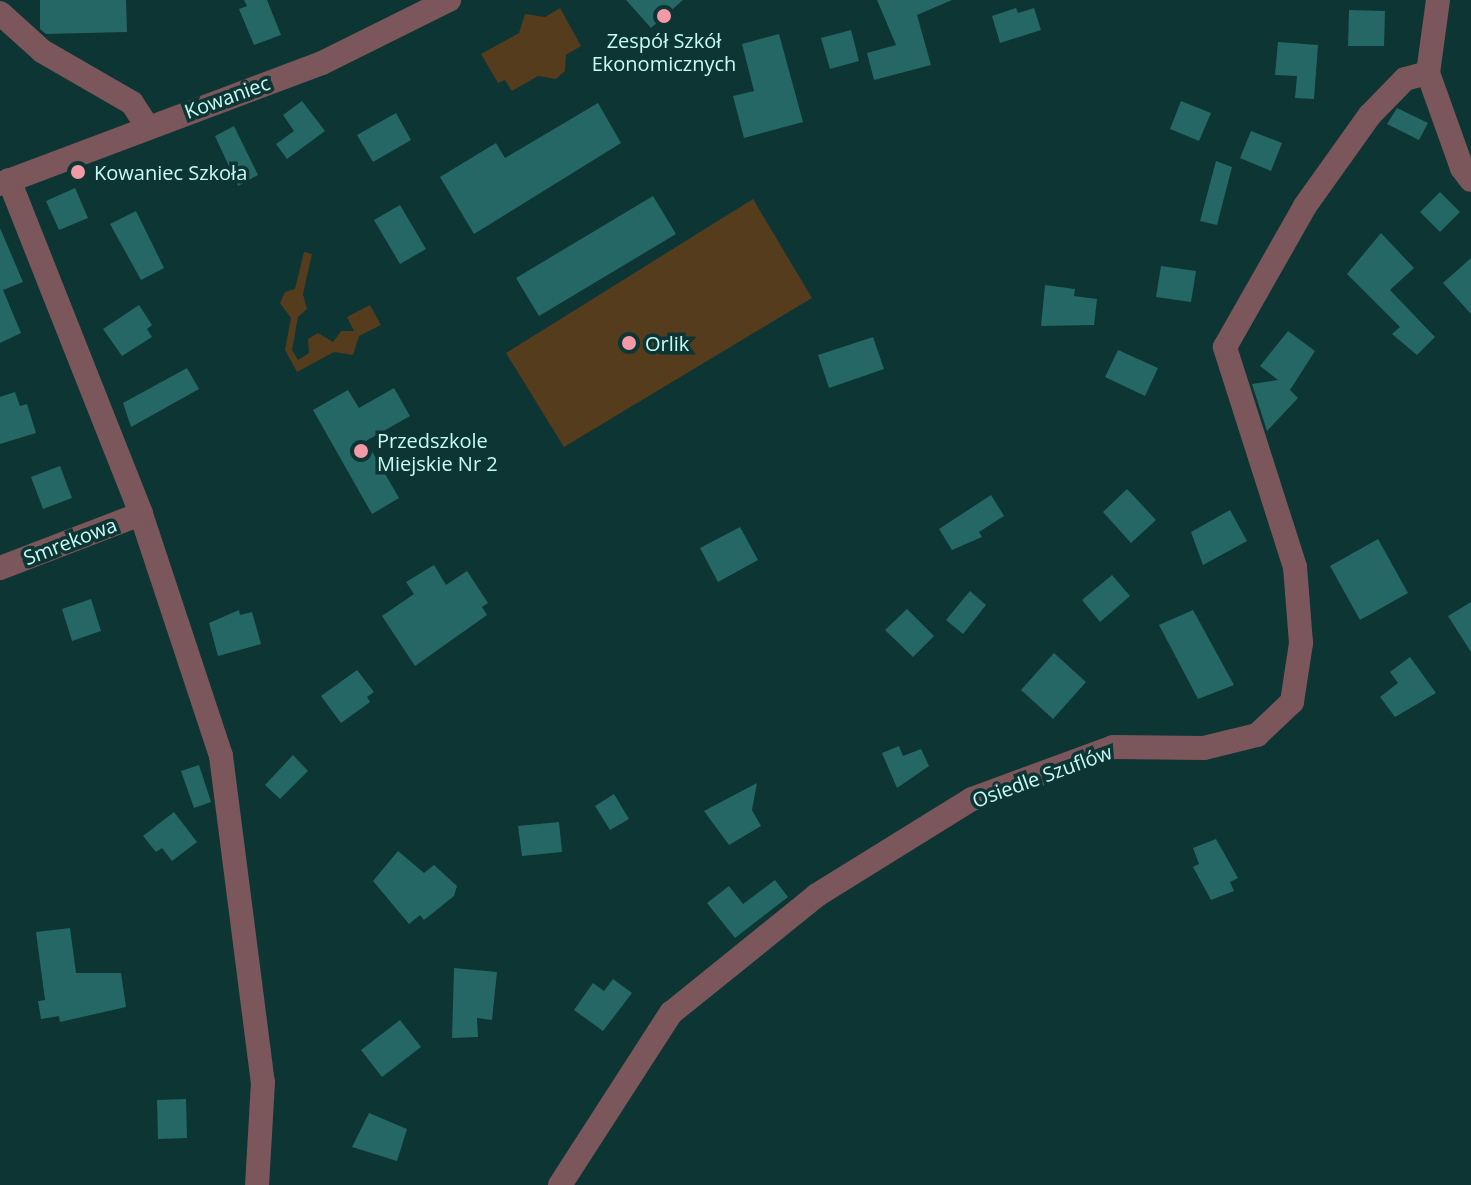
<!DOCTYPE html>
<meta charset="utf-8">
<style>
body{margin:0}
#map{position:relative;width:1471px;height:1185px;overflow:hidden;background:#0d3534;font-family:"Open Sans",sans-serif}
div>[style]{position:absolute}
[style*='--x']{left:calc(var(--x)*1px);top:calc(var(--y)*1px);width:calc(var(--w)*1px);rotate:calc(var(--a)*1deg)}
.green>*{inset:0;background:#543c1d}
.building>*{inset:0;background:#256764}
.minor>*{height:24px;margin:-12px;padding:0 12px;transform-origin:12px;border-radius:12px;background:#7b565a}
.dots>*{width:22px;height:22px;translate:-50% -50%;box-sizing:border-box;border:4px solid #0d3534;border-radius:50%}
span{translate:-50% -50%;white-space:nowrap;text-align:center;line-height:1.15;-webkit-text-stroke:7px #0d3534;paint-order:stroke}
.poi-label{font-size:20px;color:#c5fbf7}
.left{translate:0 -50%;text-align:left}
.street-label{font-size:20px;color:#c5fbf7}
</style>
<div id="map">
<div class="green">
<div style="clip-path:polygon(560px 8px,581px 46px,566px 55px,565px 71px,556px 79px,538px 76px,512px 91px,505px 80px,498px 83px,481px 54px,519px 33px,525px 14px,545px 17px)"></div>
<div style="clip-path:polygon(753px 199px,812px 298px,564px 447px,506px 353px)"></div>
<div style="clip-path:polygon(304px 252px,312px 254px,303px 294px,307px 309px,298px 317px,292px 350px,298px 360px,309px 353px,308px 339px,318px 333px,333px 342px,341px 331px,354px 331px,347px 317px,370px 305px,381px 325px,359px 336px,353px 355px,334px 352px,297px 372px,285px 350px,291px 318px,280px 303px,285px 292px,295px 289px)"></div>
</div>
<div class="building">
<div style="clip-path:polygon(40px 0,126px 0,127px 32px,46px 34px,40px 29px)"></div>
<div style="clip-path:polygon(244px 0,267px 0,281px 35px,254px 45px,239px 9px,247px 6px)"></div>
<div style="clip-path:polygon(626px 0,683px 0,651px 28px)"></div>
<div style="clip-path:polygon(877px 0,952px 0,917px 15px,931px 65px,874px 80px,867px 53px,896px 45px)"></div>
<div style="clip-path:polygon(1016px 8px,1018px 13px,1034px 8px,1041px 30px,1000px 43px,992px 16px)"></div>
<div style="clip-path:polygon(1349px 10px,1385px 11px,1384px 46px,1348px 46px)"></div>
<div style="clip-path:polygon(851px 30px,859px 61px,830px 69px,821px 38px)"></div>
<div style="clip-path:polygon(779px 34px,803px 122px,744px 138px,733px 96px,754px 91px,742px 44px)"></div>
<div style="clip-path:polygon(1278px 42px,1318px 45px,1314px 99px,1295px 98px,1297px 76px,1275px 75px)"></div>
<div style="clip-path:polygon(302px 101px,325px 131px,287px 159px,276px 144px,294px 131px,283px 115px)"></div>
<div style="clip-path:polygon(1181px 101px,1211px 113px,1199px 141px,1170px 129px)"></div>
<div style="clip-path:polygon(598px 103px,621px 143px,474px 234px,440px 177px,496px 143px,505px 158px)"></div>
<div style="clip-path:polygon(1397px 108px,1428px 123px,1419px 140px,1387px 124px)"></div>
<div style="clip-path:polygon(396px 113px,411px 140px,373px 162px,357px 135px)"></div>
<div style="clip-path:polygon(234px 126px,258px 175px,238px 186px,215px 136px)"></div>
<div style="clip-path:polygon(1251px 131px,1282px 143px,1271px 171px,1240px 158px)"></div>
<div style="clip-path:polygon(1216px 161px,1232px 167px,1217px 225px,1200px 221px)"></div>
<div style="clip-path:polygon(75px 188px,88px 218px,59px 230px,46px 201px)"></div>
<div style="clip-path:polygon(1440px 192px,1460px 212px,1440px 232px,1420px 212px)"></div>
<div style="clip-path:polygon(653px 196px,676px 234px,539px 316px,516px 278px)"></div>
<div style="clip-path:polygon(400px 205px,426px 249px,400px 264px,374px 220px)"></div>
<div style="clip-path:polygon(136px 211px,164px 268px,141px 280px,110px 224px)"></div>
<div style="clip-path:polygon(0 228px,23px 282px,3px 290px,21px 333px,0 343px)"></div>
<div style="clip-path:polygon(1381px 233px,1414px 268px,1390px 290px,1435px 337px,1417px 355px,1392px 334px,1400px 327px,1347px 274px)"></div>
<div style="clip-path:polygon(1471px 258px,1471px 314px,1443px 283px)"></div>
<div style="clip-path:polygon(1161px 266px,1196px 271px,1191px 302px,1156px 297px)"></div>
<div style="clip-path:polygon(1045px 285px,1075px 289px,1074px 296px,1097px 299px,1094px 325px,1041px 326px)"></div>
<div style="clip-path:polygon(139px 305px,152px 325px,147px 329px,152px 337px,122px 356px,103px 329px)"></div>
<div style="clip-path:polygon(1288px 331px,1315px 351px,1290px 390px,1298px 398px,1267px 431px,1252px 384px,1278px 380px,1260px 366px)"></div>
<div style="clip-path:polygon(873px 337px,884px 369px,829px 388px,818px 355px)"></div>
<div style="clip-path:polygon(1118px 350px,1158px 368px,1145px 396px,1105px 377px)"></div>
<div style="clip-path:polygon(187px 368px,199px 389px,131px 427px,123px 403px)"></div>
<div style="clip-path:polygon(394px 388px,410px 416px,366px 441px,399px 498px,372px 514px,313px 410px,348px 390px,359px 408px)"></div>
<div style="clip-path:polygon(15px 392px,20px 406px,27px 404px,36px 433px,0 444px,0 397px)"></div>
<div style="clip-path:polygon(60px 466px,72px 498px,43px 509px,31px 477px)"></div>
<div style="clip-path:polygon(1127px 489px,1156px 520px,1131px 543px,1103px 512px)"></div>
<div style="clip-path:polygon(991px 495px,1004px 516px,979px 532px,982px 537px,952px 550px,939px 529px)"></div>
<div style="clip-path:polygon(1230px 510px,1247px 541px,1203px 565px,1191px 532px)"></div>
<div style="clip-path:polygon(740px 527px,758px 560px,718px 582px,700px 548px)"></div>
<div style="clip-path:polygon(1378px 539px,1408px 593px,1360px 620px,1330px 566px)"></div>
<div style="clip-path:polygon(434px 565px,446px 585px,467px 571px,488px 603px,482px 607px,487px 615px,415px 666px,382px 616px,414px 594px,406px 582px)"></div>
<div style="clip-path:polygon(1112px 575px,1130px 596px,1100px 622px,1082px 600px)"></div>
<div style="clip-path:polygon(970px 591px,986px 605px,963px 634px,946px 620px)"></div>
<div style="clip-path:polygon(91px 599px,101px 631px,72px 641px,62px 609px)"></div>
<div style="clip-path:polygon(1471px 602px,1471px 652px,1448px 616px)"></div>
<div style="clip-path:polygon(907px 609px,934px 636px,913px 657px,885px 630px)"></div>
<div style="clip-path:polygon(239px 610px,240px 615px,252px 612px,261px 644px,218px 656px,209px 623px)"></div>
<div style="clip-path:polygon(1193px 610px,1234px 685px,1198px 699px,1159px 625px)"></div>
<div style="clip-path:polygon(1054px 653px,1086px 682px,1053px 719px,1021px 690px)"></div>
<div style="clip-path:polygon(1410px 657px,1436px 693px,1395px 717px,1380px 697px,1398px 683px,1390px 672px)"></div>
<div style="clip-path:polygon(357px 670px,374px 692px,367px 697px,370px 702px,341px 723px,321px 696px)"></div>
<div style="clip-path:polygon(899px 746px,903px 756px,921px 749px,929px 766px,897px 788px,882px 753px)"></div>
<div style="clip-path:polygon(293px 755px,308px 771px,280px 799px,265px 785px)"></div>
<div style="clip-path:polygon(199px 765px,211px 802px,194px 808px,181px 771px)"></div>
<div style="clip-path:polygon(757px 783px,752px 810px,761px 826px,729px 845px,704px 811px)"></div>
<div style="clip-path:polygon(614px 794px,629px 819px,610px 830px,595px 806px)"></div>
<div style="clip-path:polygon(174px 812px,197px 842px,172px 861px,162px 848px,156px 852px,143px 836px)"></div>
<div style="clip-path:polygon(559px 822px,562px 852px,522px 856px,518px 826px)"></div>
<div style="clip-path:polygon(1216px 839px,1238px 878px,1230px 882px,1234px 891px,1211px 900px,1193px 867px,1199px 864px,1193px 848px)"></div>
<div style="clip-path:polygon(398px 851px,424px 873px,434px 865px,457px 886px,454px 896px,424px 920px,420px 915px,409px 924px,373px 881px)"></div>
<div style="clip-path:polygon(775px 880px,788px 897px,735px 938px,707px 903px,729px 886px,743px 904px)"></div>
<div style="clip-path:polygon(70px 928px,76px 973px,121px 973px,126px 1007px,60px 1022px,59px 1016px,41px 1019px,38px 1001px,45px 1000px,36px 932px)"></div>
<div style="clip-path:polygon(454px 968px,497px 972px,492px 1020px,477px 1018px,478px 1037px,452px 1038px)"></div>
<div style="clip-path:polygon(613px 979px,632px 993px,603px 1031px,574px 1010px,593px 983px,604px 991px)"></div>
<div style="clip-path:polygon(400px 1020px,421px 1047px,382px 1077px,361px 1050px)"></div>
<div style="clip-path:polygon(186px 1099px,187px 1138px,158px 1139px,157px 1100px)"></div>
<div style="clip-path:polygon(369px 1113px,407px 1129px,397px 1161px,352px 1147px)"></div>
</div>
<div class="minor">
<div style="--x:1438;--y:0;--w:74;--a:97.8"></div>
<div style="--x:1428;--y:73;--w:101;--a:70.3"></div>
<div style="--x:1462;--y:168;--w:15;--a:53"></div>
<div style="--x:0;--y:13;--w:57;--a:42.1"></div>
<div style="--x:42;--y:51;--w:104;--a:30"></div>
<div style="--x:132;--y:103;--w:27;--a:57"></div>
<div style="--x:9;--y:180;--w:359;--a:68.4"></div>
<div style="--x:141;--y:514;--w:255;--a:71.7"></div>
<div style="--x:221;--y:756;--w:329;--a:82.7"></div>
<div style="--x:263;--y:1082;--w:103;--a:93.3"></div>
<div style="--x:0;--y:184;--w:344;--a:-20.6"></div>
<div style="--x:322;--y:63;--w:142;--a:-26.4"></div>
<div style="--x:0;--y:568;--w:151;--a:-21"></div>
<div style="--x:560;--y:1185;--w:205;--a:-57.2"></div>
<div style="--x:671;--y:1013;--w:188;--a:-38.9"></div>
<div style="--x:817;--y:895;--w:182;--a:-31.8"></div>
<div style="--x:972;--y:799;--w:150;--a:-20.2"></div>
<div style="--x:1113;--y:747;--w:91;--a:0.6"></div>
<div style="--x:1204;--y:748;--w:55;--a:-13.8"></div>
<div style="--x:1257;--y:735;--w:48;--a:-43.3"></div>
<div style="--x:1292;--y:702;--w:60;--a:-81.3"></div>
<div style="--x:1301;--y:643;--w:76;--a:-94.5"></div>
<div style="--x:1295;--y:567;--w:231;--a:-107.7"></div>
<div style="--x:1225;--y:347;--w:162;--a:-60.4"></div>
<div style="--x:1305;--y:206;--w:112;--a:-54.5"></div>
<div style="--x:1370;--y:115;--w:50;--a:-45.8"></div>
<div style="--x:1405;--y:79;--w:24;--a:-15"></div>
</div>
<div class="dots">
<div style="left:664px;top:16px;background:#f49aa7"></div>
<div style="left:78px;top:172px;background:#f49aa7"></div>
<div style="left:629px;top:343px;background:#f49aa7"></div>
<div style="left:361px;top:451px;background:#f49aa7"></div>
</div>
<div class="poi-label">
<span style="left:664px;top:52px">Zespół Szkół<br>Ekonomicznych</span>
<span class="left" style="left:94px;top:172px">Kowaniec Szkoła</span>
<span class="left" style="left:645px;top:343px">Orlik</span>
<span class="left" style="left:377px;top:452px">Przedszkole<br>Miejskie Nr 2</span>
</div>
<div class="street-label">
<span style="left:227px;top:97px;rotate:-20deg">Kowaniec</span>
<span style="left:70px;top:541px;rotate:-21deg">Smrekowa</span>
<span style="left:1042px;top:776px;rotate:-20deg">Osiedle Szuflów</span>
</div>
</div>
